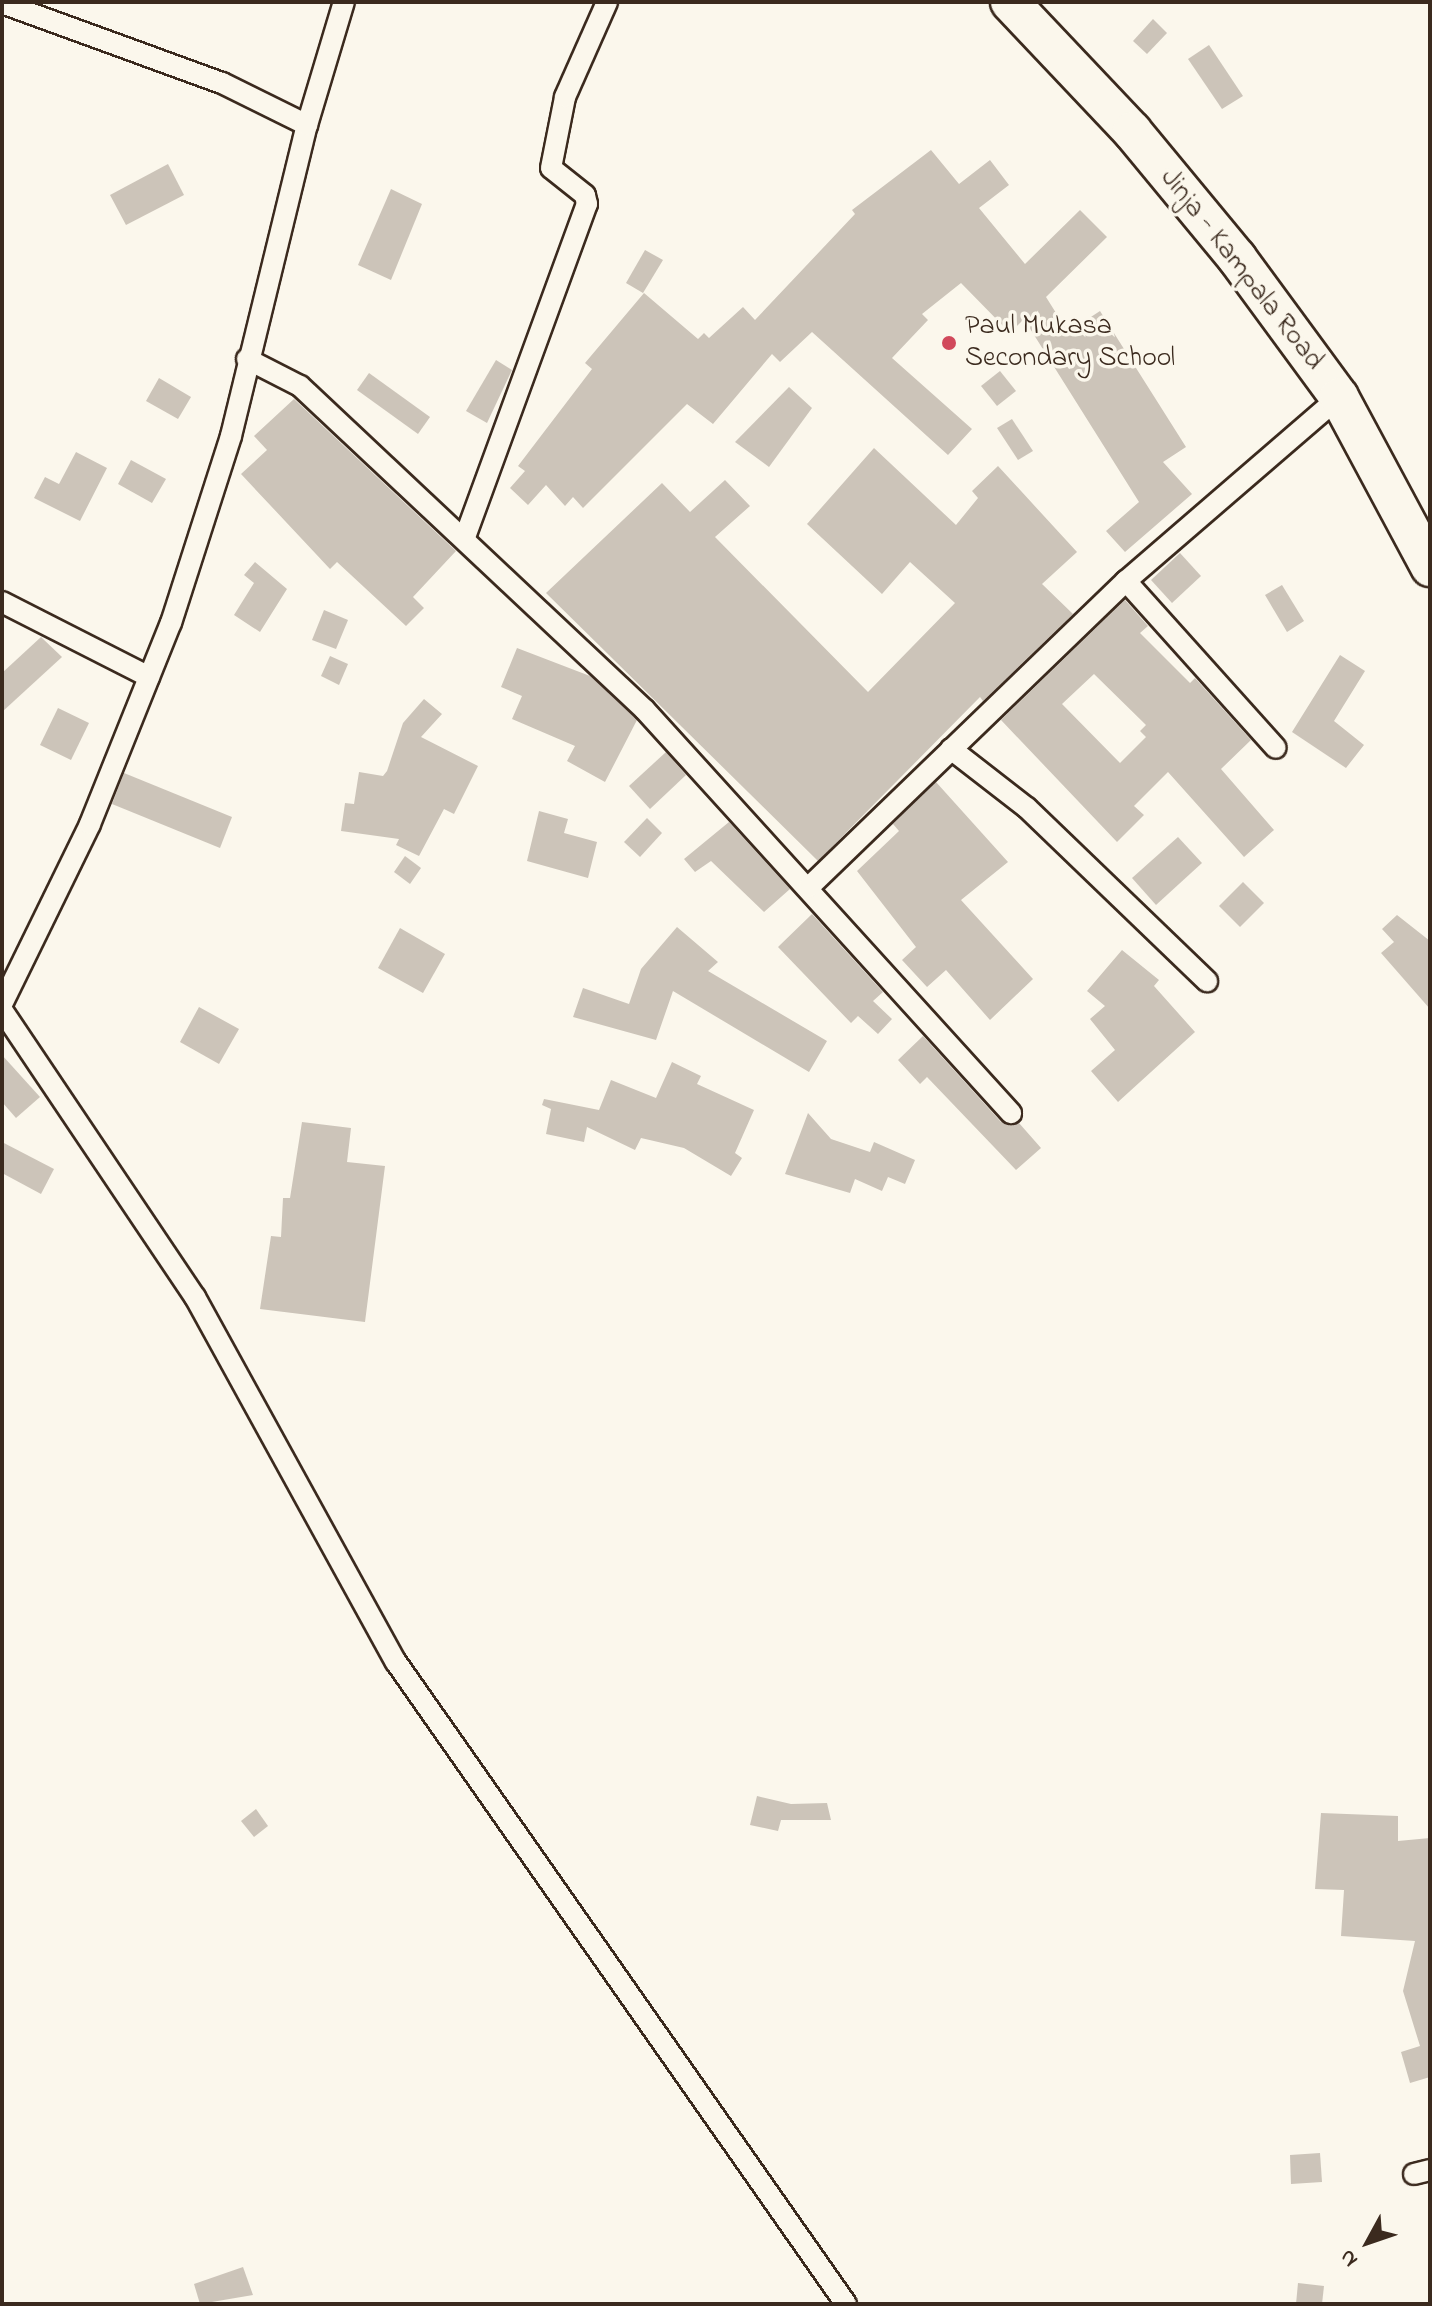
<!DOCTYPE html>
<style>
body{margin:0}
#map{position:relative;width:1432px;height:2306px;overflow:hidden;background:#fbf7ec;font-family:"Indie Flower",sans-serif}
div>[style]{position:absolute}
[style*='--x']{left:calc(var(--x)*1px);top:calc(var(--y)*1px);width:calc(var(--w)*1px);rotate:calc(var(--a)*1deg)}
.building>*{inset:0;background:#ccc4b9}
.roads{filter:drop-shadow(2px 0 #3b2a1e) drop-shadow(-2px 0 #3b2a1e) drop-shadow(0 2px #3b2a1e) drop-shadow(0 -2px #3b2a1e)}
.street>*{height:20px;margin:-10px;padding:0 10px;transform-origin:10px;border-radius:10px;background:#fbf7ec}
.highway>*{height:38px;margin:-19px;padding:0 19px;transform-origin:19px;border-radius:19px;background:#fbf7ec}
.dots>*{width:22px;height:22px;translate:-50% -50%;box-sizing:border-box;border:4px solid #fbf7ec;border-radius:50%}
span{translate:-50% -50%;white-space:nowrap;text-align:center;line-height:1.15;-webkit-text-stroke:7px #fbf7ec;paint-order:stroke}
.street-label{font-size:28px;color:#3b2a1e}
.poi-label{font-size:28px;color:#3b2a1e}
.left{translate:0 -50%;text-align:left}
.frame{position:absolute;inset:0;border:4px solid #3b2a1e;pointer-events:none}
.north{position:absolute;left:1328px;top:2202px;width:80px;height:80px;-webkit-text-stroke:6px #fbf7ec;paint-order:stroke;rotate:230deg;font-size:22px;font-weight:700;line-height:32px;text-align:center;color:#3b2a1e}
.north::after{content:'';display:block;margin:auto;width:28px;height:36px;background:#3b2a1e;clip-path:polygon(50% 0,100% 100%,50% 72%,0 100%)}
</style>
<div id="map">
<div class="building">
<div style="clip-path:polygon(1153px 19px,1167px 33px,1147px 54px,1133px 41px)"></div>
<div style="clip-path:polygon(1209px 45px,1243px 96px,1222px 109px,1188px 59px)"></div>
<div style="clip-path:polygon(931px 150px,959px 184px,990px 160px,1009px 185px,979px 208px,1025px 264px,1080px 210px,1107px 237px,1046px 297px,1068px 332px,1100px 311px,1186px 447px,1163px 462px,1192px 494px,1125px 552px,1106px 531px,1139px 502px,1024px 319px,1010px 333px,961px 283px,922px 314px,928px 320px,892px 358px,972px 429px,948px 455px,812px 332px,780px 362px,772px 354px,713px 424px,687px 404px,583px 508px,573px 497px,565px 506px,546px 485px,528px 505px,510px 488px,525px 471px,518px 466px,592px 369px,585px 363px,644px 293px,698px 339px,704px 333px,709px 338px,743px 307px,755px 320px,855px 214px,852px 210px)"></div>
<div style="clip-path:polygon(168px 164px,184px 195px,126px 225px,110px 195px)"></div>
<div style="clip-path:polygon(391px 189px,422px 204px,391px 280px,358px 265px)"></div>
<div style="clip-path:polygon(645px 250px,663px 260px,643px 293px,626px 283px)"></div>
<div style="clip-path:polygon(496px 360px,512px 370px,487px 423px,466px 411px)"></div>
<div style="clip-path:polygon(1000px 371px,1016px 391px,997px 406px,981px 386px)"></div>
<div style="clip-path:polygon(369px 373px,430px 417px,418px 434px,357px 390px)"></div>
<div style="clip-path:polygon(159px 378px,191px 397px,178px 419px,146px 401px)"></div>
<div style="clip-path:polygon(789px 387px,812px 408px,769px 467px,735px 442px)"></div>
<div style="clip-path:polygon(294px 399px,456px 551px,413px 597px,424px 608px,406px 626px,337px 562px,330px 569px,241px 474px,267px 450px,254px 436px)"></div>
<div style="clip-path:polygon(1012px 419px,1033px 451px,1018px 460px,997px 428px)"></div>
<div style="clip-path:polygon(874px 448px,956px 525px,978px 498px,972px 491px,998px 466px,1077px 552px,1042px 584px,1073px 614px,983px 701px,980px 697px,818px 861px,546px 593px,662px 483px,690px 512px,725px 480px,750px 506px,715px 537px,868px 692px,955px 603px,910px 562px,882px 594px,807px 524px)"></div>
<div style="clip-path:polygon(76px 452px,107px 468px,80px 521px,34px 498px,45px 477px,59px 484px)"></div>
<div style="clip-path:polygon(131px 460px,166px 479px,152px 503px,118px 484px)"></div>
<div style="clip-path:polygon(1180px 553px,1201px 576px,1172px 603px,1151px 580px)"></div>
<div style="clip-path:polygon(255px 562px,287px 589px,260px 632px,234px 615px,254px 583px,244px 575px)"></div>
<div style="clip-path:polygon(1282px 585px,1304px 621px,1287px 632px,1265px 595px)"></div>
<div style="clip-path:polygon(evenodd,1125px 600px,1148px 626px,1140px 633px,1190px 683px,1195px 678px,1251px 740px,1221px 769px,1274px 830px,1244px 857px,1168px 772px,1134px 806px,1144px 815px,1117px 842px,1001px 720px,1125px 600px,1094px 674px,1146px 725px,1140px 731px,1146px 737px,1120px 763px,1062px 704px,1094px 674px)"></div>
<div style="clip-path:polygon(324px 610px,348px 620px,336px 649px,312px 640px)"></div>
<div style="clip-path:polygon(41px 637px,62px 657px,2px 712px,2px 673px)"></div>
<div style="clip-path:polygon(517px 648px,590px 676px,637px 720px,605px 782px,567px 761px,575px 746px,512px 719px,522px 696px,501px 687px)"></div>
<div style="clip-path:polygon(1340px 655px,1365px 671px,1334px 721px,1364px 745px,1346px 768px,1292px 732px)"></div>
<div style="clip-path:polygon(330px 656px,348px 664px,339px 685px,321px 676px)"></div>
<div style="clip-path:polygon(424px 699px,442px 714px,421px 737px,478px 766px,454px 814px,444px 809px,419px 856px,396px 845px,399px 839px,341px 831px,345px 803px,354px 804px,359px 772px,383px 776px,387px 771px,403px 723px)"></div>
<div style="clip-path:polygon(58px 708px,89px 723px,71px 760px,40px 745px)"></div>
<div style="clip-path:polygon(666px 752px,686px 775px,650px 809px,629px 786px)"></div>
<div style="clip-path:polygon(124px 773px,232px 817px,220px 848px,112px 804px)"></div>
<div style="clip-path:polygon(936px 782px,1008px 862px,961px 900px,1033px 979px,990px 1020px,946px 970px,927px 987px,902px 960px,916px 947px,857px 871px,899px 831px,893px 824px)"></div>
<div style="clip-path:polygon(539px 811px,568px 819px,564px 833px,597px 842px,588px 878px,527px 861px)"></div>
<div style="clip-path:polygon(647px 818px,662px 833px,640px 857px,624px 842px)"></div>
<div style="clip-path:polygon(729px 822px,790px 889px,764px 912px,711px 861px,695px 872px,684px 859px)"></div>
<div style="clip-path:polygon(1178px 837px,1202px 863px,1156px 905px,1132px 878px)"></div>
<div style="clip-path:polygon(405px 856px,421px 868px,410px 884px,394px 872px)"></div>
<div style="clip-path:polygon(1243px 882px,1264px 903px,1240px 927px,1219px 906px)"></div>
<div style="clip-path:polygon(812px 914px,883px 992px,873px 1001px,892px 1019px,878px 1034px,858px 1016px,851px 1023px,778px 947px)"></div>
<div style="clip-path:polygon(1397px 915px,1430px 941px,1430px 1009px,1381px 953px,1394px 942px,1382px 929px)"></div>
<div style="clip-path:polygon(677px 927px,718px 962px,708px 971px,827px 1041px,809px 1072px,673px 991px,656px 1040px,573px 1017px,583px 988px,629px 1004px,641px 969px)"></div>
<div style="clip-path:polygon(400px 928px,445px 954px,423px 993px,378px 968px)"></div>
<div style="clip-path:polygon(1122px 950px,1159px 980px,1154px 986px,1195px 1032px,1118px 1102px,1091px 1071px,1115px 1050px,1090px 1019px,1105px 1006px,1087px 991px)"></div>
<div style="clip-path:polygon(199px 1007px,239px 1029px,219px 1064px,180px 1042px)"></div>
<div style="clip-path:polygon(923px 1036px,1001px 1122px,1019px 1123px,1041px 1148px,1016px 1170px,927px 1077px,920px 1084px,898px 1060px)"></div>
<div style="clip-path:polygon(2px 1055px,40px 1097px,16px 1118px,2px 1102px)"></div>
<div style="clip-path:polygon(672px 1062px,701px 1076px,697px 1084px,754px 1110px,735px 1153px,742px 1158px,731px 1176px,684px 1148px,641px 1138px,635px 1150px,587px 1127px,584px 1142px,546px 1134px,551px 1109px,542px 1105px,544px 1099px,599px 1110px,611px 1080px,656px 1098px)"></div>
<div style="clip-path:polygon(808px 1113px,831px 1139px,870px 1152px,874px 1142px,915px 1160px,905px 1184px,888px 1177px,882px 1191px,855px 1179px,850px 1193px,785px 1174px)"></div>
<div style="clip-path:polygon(302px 1122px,351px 1128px,347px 1162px,385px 1166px,365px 1322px,260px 1309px,271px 1236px,281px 1237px,283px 1198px,290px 1198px)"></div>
<div style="clip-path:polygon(2px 1142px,54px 1169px,41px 1194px,2px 1173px)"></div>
<div style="clip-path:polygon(757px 1796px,791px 1804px,827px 1803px,831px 1820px,781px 1820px,778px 1831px,750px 1825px)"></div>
<div style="clip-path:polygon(256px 1809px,268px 1826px,254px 1837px,241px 1821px)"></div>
<div style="clip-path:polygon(1321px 1813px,1398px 1816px,1398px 1841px,1430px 1838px,1430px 2077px,1410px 2083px,1401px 2052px,1420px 2046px,1403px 1991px,1415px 1941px,1341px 1936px,1344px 1890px,1315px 1889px)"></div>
<div style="clip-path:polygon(1320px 2153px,1322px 2182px,1291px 2184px,1290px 2155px)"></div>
<div style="clip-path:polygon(243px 2267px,253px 2295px,200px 2304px,194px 2284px)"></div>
<div style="clip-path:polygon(1298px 2283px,1324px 2286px,1322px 2304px,1296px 2304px)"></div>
</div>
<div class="roads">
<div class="street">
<div style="--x:2;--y:3;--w:234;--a:20"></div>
<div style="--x:222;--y:83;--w:95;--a:26.3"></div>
<div style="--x:247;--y:359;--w:59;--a:27"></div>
<div style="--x:300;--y:386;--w:472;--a:43.2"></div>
<div style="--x:644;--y:709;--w:546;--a:47.75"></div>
<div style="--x:465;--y:537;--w:355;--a:-69.9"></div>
<div style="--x:587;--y:204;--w:9;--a:-103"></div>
<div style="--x:585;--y:195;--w:43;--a:-141.5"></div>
<div style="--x:551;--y:168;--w:72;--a:-78.8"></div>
<div style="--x:565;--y:97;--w:104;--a:-66.1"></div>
<div style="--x:1126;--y:581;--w:224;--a:48.1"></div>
<div style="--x:2;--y:602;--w:165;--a:27"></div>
<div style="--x:951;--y:749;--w:96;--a:37.8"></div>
<div style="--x:1027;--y:808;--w:250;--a:43.9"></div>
<div style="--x:809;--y:887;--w:441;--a:-44"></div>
<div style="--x:1126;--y:581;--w:281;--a:-40.8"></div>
<div style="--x:2;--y:1004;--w:200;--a:-63.9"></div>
<div style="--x:90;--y:824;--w:217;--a:-68.1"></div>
<div style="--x:171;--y:623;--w:196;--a:-72.2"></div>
<div style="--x:231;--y:436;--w:320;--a:-76.3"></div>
<div style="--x:307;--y:125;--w:128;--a:-73.3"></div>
<div style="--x:2;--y:1010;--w:346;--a:56.1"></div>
<div style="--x:195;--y:1297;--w:417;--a:61.2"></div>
<div style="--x:396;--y:1662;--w:784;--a:54.97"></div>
<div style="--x:1414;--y:2174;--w:16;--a:-14"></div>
</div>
<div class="highway">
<div style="--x:1010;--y:2;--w:178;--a:46.6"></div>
<div style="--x:1132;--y:131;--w:165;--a:50.4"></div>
<div style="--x:1237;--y:258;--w:172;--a:53.7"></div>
<div style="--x:1339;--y:397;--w:193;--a:61.8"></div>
</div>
</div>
<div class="dots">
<div style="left:949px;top:343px;background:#d1495b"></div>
</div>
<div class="street-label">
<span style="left:1241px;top:270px;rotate:52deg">Jinja - Kampala Road</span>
</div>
<div class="poi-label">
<span class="left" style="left:965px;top:343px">Paul Mukasa<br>Secondary School</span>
</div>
<div class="frame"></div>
<div class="north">N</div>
</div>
